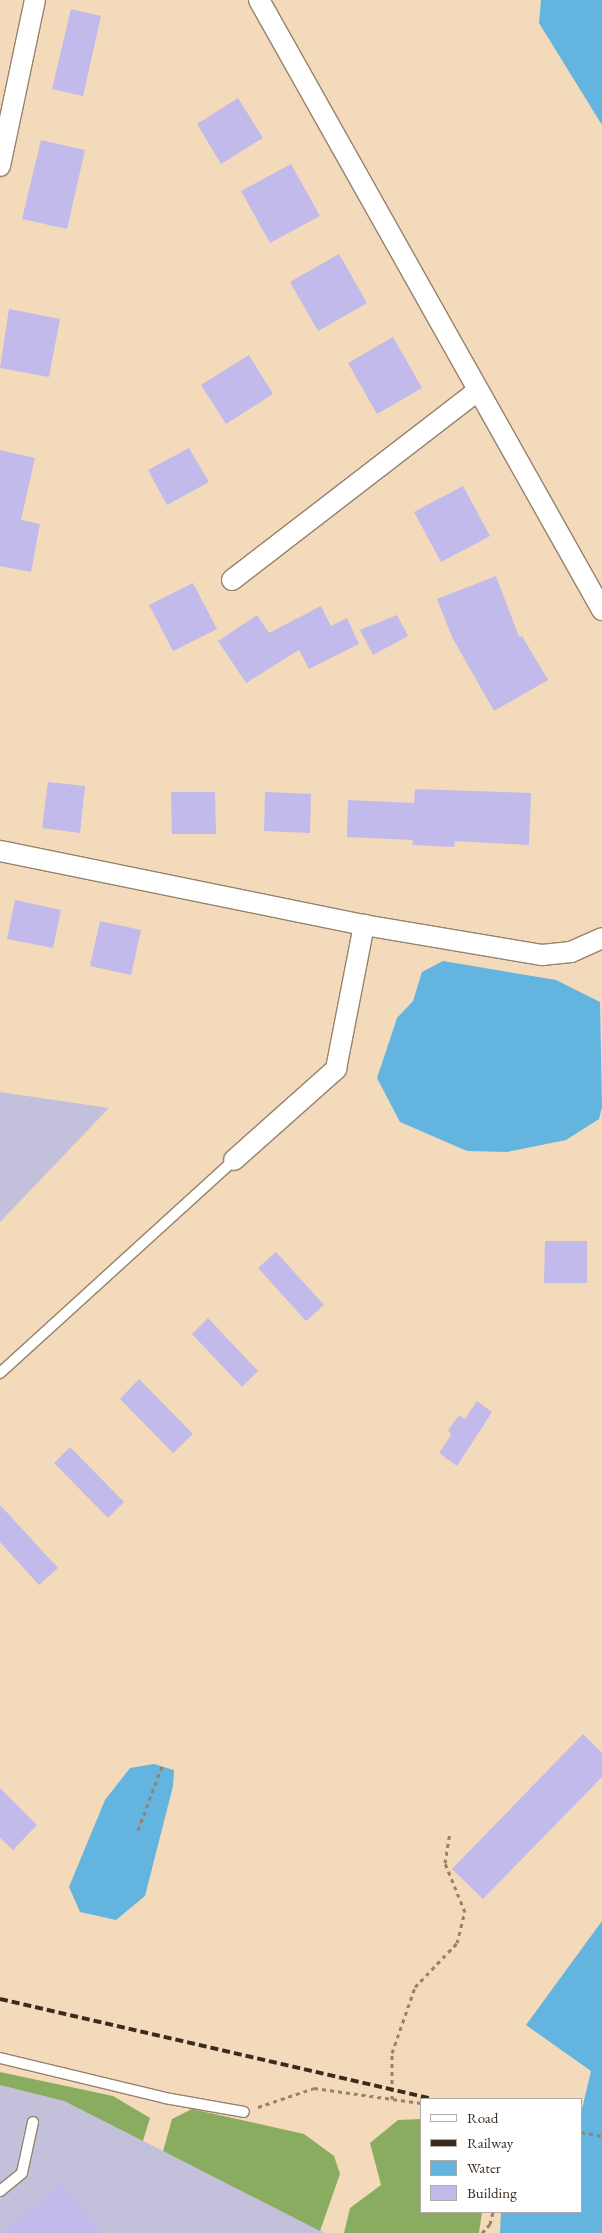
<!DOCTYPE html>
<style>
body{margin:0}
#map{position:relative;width:602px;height:2233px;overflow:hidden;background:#f3dabb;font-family:"EB Garamond",serif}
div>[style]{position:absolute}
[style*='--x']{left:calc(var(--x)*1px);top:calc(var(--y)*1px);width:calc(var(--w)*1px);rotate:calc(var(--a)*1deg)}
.industrial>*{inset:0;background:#c3c0db}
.forest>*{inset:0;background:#8aac60}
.water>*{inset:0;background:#63b4de}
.building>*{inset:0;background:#c1baeb}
.path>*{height:3px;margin-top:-1.5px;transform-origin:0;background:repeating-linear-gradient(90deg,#97826c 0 4px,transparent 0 8px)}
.roads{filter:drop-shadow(1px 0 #97826c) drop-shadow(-1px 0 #97826c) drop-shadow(0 1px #97826c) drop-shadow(0 -1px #97826c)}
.service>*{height:10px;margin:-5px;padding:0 5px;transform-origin:5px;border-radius:5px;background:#fff}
.minor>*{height:20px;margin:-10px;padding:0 10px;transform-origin:10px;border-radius:10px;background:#fff}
.rail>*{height:4px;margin-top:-2px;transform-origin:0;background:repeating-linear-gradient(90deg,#3b2a1e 0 8px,transparent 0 12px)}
span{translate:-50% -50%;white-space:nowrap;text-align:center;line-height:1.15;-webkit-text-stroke:4.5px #fff;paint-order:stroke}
.legend{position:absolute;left:420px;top:2098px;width:162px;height:115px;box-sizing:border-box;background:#fff;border:1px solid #b1aaa5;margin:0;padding:6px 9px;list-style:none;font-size:15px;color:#3b2a1e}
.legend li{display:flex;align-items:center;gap:10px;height:25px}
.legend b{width:25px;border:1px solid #b1aaa5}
</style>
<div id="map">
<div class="industrial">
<div style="clip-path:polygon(0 1092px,109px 1108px,0 1222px)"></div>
<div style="clip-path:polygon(0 2085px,64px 2101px,325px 2233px,0 2233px)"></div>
</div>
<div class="forest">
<div style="clip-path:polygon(0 2072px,113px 2096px,150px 2118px,143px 2141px,64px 2101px,0 2085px)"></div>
<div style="clip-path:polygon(192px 2109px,304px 2134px,334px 2156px,340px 2174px,320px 2231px,163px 2151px,172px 2119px)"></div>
<div style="clip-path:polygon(421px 2119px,421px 2212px,482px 2212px,479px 2233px,344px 2233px,350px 2208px,381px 2185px,370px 2143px,398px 2120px)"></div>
</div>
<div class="water">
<div style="clip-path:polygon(541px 0,602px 0,602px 125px,539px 23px)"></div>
<div style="clip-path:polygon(443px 961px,556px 980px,600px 1002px,602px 1107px,599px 1119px,566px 1140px,507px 1152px,467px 1151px,400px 1122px,377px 1078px,397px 1018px,413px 1001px,422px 972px)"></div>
<div style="clip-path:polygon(154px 1764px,174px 1770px,173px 1786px,145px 1896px,116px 1920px,80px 1912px,69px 1887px,105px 1800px,130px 1768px)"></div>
<div style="clip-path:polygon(602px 1921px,602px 2233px,500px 2233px,501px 2212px,581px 2212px,581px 2113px,591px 2071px,526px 2025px)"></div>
</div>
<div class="building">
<div style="clip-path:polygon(71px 9px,101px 16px,83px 96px,52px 89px)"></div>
<div style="clip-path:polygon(238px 98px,263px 138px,221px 164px,197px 124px)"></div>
<div style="clip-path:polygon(41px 140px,85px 150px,67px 229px,22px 219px)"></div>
<div style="clip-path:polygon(291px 164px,320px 216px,270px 243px,241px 191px)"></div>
<div style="clip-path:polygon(339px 254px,367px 303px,318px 331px,290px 282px)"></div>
<div style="clip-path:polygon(9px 309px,60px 319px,49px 377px,0 368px)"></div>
<div style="clip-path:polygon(393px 337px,422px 388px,377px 414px,348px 363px)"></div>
<div style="clip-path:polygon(249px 355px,273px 394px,226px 424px,201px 385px)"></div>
<div style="clip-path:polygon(189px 448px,209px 482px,167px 505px,148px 470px)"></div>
<div style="clip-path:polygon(0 450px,35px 458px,21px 520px,40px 524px,31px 572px,0 566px)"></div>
<div style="clip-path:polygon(463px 486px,490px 536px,441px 562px,414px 512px)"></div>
<div style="clip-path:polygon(496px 576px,519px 637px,522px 636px,548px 680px,494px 711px,452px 637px,437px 599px)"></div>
<div style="clip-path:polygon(193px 583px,217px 629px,173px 651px,149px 605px)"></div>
<div style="clip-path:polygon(321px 606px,331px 626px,347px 618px,359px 644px,309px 669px,299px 650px,246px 683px,218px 641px,257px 615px,269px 633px)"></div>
<div style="clip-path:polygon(397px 615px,408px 636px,373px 655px,360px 630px)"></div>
<div style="clip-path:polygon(48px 782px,85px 786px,80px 833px,42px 828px)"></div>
<div style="clip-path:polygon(415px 789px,531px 793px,529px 845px,455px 841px,454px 847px,412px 845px,413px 840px,347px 837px,348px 800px,414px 803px)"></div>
<div style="clip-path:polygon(171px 792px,215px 792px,216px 834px,172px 834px)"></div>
<div style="clip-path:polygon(265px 792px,311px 794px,310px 833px,264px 831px)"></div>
<div style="clip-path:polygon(15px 900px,61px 910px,53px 948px,7px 939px)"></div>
<div style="clip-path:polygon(100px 921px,141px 930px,131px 975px,90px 966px)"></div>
<div style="clip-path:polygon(545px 1241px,587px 1241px,587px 1283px,544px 1283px)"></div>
<div style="clip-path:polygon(276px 1252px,324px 1305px,306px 1321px,258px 1268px)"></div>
<div style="clip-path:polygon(208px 1318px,258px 1371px,242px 1387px,192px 1334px)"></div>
<div style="clip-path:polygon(139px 1379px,193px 1434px,173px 1453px,120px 1399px)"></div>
<div style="clip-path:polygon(477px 1401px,492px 1412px,457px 1466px,439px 1453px,451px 1435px,448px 1430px,459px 1415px,465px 1419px)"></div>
<div style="clip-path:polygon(70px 1447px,124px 1502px,108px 1518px,54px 1463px)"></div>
<div style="clip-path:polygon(0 1505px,58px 1568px,39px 1585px,0 1542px)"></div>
<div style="clip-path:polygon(583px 1734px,602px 1753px,602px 1777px,483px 1899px,452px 1869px)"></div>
<div style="clip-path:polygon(0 1788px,37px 1825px,13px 1850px,0 1838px)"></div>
<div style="clip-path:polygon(61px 2184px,102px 2233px,2px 2233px)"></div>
</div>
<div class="path">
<div style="--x:138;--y:1830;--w:68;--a:-69.4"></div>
<div style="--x:392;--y:2099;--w:46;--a:-90"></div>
<div style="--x:392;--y:2053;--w:70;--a:-70.8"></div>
<div style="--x:415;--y:1987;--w:61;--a:-46.3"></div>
<div style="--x:457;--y:1943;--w:32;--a:-76"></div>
<div style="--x:465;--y:1912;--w:53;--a:-112.2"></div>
<div style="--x:445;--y:1863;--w:32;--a:-81"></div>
<div style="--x:258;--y:2107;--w:59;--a:-18.7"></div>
<div style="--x:314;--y:2088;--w:108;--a:8"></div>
<div style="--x:581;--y:2132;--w:21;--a:11"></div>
<div style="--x:482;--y:2233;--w:12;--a:-48"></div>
<div style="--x:490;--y:2224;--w:12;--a:-76"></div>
</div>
<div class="roads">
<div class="service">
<div style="--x:0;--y:1373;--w:316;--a:-42.3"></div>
<div style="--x:0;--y:2058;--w:170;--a:13.6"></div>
<div style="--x:165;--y:2098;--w:80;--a:10"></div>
<div style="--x:0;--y:2191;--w:28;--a:-39"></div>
<div style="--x:22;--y:2173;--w:52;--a:-77.8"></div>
</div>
<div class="minor">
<div style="--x:259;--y:0;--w:700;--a:60.65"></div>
<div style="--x:0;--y:166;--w:170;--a:-78.1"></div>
<div style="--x:232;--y:580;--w:309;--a:-37.6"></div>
<div style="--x:0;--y:851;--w:371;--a:11.5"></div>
<div style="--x:364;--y:925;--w:181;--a:9.6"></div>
<div style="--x:542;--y:955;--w:29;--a:-6"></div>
<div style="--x:571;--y:952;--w:34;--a:-24"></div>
<div style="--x:234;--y:1160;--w:137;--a:-41.7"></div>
<div style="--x:336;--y:1069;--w:147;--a:-79"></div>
</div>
</div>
<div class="rail">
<div style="--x:0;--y:1999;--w:444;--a:13"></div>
</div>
<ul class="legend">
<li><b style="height:6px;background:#fff"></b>Road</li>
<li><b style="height:6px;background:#3b2a1e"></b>Railway</li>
<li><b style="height:14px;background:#63b4de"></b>Water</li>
<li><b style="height:14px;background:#c1baeb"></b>Building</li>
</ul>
</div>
